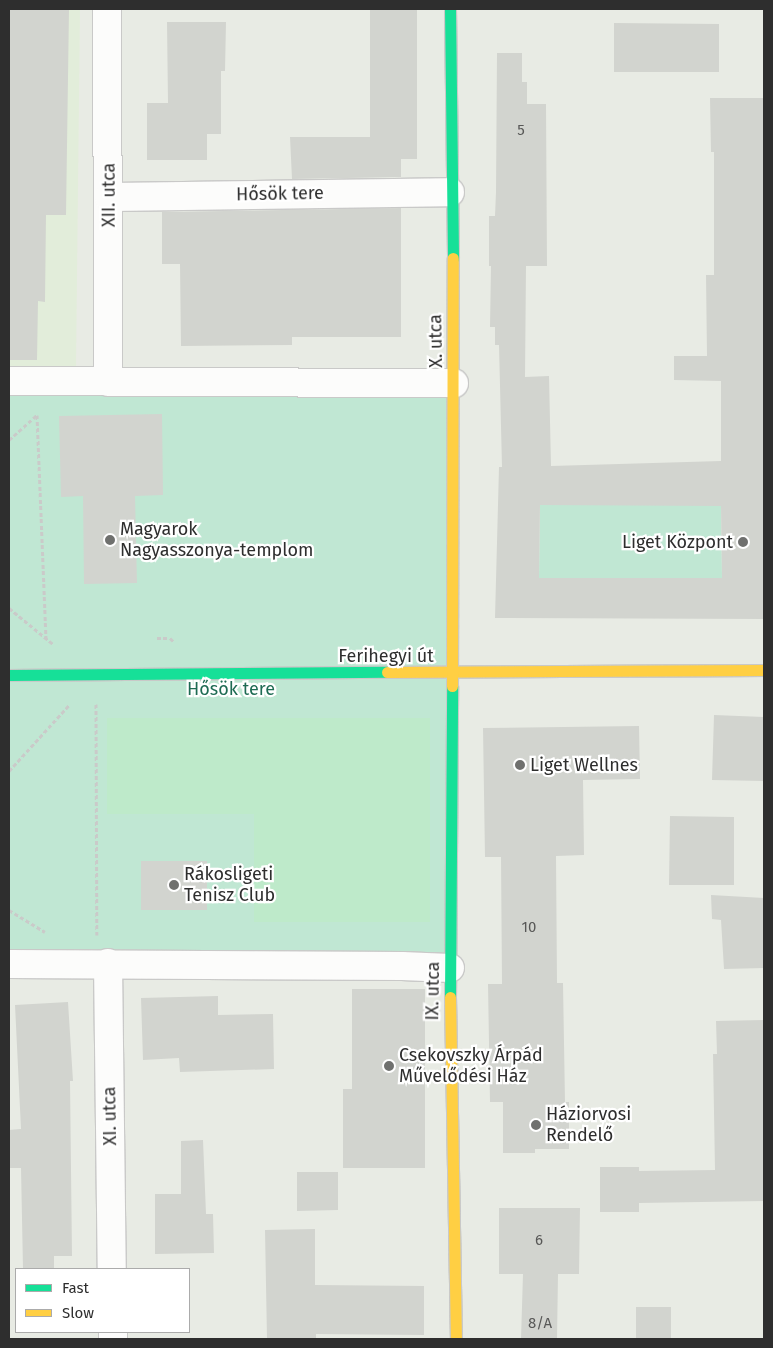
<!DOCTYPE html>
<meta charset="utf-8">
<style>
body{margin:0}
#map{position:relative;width:773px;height:1348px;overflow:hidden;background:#e8ebe4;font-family:"Fira Sans",sans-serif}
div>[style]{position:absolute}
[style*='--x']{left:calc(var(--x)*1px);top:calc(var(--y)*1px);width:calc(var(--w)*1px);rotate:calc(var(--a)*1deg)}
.education>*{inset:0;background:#e2edda}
.green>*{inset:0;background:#c0e7d3}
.pitch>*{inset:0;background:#beeaca}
.building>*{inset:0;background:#d2d4cf}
.path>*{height:3px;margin-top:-1.5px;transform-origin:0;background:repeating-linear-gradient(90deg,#cacac9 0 4px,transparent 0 6.5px)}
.roads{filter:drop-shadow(1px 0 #c9c9c8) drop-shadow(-1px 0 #c9c9c8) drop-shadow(0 1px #c9c9c8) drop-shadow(0 -1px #c9c9c8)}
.street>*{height:28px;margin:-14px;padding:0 14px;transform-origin:14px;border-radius:14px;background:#fcfcfb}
.fast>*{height:11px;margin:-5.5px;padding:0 5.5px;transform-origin:5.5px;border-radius:5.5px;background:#16e098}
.slow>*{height:11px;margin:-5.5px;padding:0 5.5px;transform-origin:5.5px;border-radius:5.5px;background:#ffcf43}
.dots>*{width:14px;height:14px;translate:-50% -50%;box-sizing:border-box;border:2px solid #fff;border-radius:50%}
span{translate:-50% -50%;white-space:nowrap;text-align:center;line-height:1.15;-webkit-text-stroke:4.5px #fff;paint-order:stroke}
.number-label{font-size:15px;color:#585857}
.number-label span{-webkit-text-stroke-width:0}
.street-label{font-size:18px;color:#2e2e2e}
.poi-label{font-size:18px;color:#2e2e2e}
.left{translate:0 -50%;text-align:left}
.right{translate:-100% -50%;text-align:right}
.park-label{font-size:18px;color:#1e6b53}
.frame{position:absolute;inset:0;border:10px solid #2e2e2e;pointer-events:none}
.legend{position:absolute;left:15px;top:1268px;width:175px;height:65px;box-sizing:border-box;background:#fff;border:1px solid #ababab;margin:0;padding:6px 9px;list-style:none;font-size:15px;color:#2e2e2e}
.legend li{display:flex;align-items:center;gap:10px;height:25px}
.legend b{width:25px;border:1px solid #ababab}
</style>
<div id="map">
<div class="education">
<div style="clip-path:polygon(9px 9px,80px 9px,76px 368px,9px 368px)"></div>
</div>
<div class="green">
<div style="clip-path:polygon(9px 381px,454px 383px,450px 968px,9px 964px)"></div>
<div style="clip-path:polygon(540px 505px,721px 505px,722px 578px,539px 578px)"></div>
</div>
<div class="pitch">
<div style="clip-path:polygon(107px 718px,430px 718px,430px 922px,254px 922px,254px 814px,107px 814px)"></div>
</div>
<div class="building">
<div style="clip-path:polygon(9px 9px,69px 9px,66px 215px,46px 215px,45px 302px,38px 301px,37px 360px,9px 360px)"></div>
<div style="clip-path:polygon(370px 9px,417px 9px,417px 159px,401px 159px,401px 177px,292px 179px,290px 137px,370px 137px)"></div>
<div style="clip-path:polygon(167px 22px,226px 22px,225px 71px,221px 71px,221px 134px,207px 134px,207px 160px,147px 160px,147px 103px,168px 103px)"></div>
<div style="clip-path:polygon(614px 23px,719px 24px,719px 72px,614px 72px)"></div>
<div style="clip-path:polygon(evenodd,497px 53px,522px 53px,522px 82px,527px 82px,527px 104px,546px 104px,547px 266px,526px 266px,525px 377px,549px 376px,551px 466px,721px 461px,721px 381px,674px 380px,674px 356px,707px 356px,706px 275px,714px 275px,714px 152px,711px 152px,710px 98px,764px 98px,764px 619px,495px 618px,499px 467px,502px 467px,499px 345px,495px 345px,495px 327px,490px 327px,491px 266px,489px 266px,489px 216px,495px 216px,496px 192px,497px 53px,540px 505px,721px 506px,722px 578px,539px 578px,540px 505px)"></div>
<div style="clip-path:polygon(401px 208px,401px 337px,292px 337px,292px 345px,181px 346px,180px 264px,162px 264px,162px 212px)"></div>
<div style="clip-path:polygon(162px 414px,163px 495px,135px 496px,137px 583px,84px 584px,83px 496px,61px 497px,59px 416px)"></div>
<div style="clip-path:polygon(714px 715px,764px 717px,764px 781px,712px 780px)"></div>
<div style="clip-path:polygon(639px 726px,640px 779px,583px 780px,584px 855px,556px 856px,557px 983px,563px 983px,565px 1102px,569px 1102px,569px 1149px,535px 1149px,535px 1153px,503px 1153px,503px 1102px,490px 1102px,488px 984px,502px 984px,501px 857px,485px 857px,483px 728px)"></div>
<div style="clip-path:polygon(670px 816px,734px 817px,734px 885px,669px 885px)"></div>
<div style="clip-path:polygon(141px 861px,207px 861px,207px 910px,141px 910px)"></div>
<div style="clip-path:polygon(711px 895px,764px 898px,764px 968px,724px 969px,721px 920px,712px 919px)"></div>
<div style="clip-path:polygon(352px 989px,425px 989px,425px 1168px,343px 1168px,343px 1089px,352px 1089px)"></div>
<div style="clip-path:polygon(218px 996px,218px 1015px,273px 1014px,274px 1069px,180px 1072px,179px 1058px,143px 1060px,141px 998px)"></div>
<div style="clip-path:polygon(68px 1002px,73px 1081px,70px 1081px,72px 1256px,54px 1256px,54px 1269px,23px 1269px,21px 1168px,9px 1168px,9px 1130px,21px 1129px,15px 1005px)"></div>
<div style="clip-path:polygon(764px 1020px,764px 1201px,639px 1203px,639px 1212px,600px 1212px,600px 1167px,639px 1167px,639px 1171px,715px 1170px,713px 1054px,717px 1054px,716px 1021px)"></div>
<div style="clip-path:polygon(203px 1140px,206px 1214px,213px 1214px,214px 1253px,155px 1254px,155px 1194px,181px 1194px,181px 1141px)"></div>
<div style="clip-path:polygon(297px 1172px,338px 1172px,338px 1210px,297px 1211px)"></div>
<div style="clip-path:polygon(499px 1208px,580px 1208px,579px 1274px,558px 1274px,557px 1339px,521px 1339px,523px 1274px,499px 1274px)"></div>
<div style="clip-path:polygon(315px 1229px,315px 1285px,424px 1286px,424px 1335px,316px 1334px,316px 1339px,267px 1339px,265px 1230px)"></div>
<div style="clip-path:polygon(636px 1307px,671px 1307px,671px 1339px,636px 1339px)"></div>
</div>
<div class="path">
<div style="--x:37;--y:415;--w:224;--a:87.7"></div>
<div style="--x:9;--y:440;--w:38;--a:-42"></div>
<div style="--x:9;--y:608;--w:57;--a:39.3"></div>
<div style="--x:157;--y:638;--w:13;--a:0"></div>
<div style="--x:170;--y:638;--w:6;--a:45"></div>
<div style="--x:96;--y:704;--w:231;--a:89.8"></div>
<div style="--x:9;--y:771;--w:89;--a:-47.7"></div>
<div style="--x:9;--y:910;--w:42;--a:31.4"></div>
</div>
<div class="roads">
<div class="street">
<div style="--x:107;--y:9;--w:373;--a:89.8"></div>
<div style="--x:109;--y:197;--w:341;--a:-0.8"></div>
<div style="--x:9;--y:381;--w:445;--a:0.3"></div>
<div style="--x:108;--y:963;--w:306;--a:89.3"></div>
<div style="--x:9;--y:964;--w:393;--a:0.3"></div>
<div style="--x:402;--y:966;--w:48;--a:2.4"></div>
<div style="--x:113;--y:1332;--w:7;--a:90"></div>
</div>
<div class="fast">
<div style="--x:450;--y:9;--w:249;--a:89.3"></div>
<div style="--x:9;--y:675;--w:378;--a:-0.5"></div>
<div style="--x:450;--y:997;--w:311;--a:-89.6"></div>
</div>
<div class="slow">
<div style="--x:387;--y:672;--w:377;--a:-0.3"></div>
<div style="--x:452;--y:686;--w:428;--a:-89.9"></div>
<div style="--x:450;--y:997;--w:342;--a:89"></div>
</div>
</div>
<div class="dots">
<div style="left:110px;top:540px;background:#6f706e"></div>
<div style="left:743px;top:542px;background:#6f706e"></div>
<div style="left:520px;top:765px;background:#6f706e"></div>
<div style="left:174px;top:885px;background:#6f706e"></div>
<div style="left:389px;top:1066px;background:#6f706e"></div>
<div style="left:536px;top:1125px;background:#6f706e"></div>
</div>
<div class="number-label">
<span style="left:521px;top:131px">5</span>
<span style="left:529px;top:928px">10</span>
<span style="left:539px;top:1241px">6</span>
<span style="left:540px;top:1324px">8/A</span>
</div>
<div class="street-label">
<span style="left:280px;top:194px;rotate:-1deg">Hősök tere</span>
<span style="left:109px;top:195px;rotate:-90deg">XII. utca</span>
<span style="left:436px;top:341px;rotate:-91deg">X. utca</span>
<span style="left:386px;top:656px">Ferihegyi út</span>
<span style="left:433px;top:991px;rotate:-89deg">IX. utca</span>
<span style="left:110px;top:1116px;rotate:-91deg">XI. utca</span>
</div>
<div class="poi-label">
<span class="left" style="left:120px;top:540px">Magyarok<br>Nagyasszonya-templom</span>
<span class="right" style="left:733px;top:542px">Liget Központ</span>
<span class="left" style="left:530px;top:765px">Liget Wellnes</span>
<span class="left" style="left:184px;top:885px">Rákosligeti<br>Tenisz Club</span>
<span class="left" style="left:399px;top:1066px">Csekovszky Árpád<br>Művelődési Ház</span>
<span class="left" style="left:546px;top:1125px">Háziorvosi<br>Rendelő</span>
</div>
<div class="park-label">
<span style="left:231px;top:689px">Hősök tere</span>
</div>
<div class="frame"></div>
<ul class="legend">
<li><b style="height:6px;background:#16e098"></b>Fast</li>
<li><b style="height:6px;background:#ffcf43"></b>Slow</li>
</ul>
</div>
